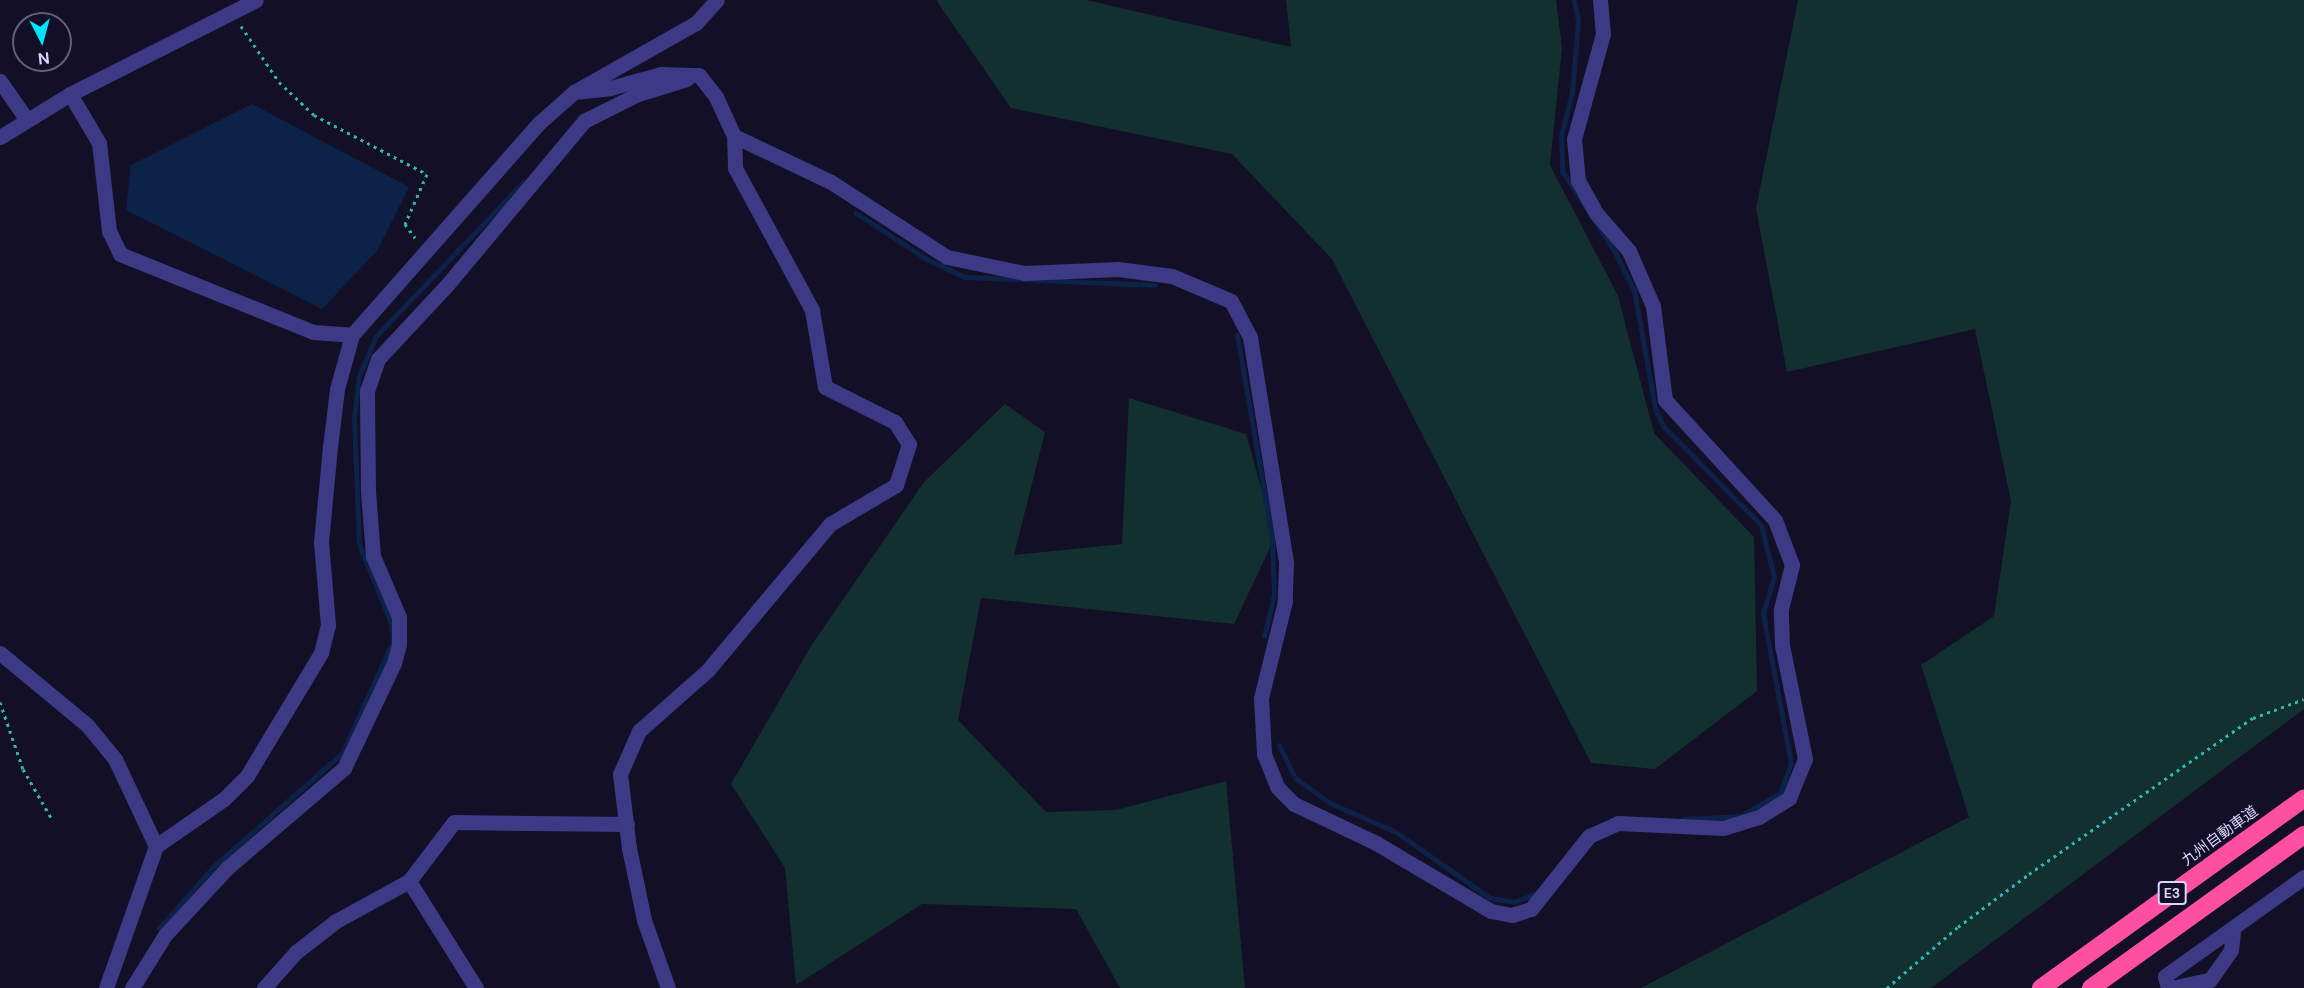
<!DOCTYPE html>
<meta charset="utf-8">
<style>
body{margin:0}
#map{position:relative;width:2304px;height:988px;overflow:hidden;background:#130f26;font-family:"DM Sans","Noto Sans JP",sans-serif}
div>[style]{position:absolute}
[style*='--x']{left:calc(var(--x)*1px);top:calc(var(--y)*1px);width:calc(var(--w)*1px);rotate:calc(var(--a)*1deg)}
.green>*{inset:0;background:#12302f}
.water>*{inset:0;background:#0c2248}
.stream>*{height:5px;margin:-2.5px;padding:0 2.5px;transform-origin:2.5px;border-radius:2.5px;background:#0c2248}
.path>*{height:3px;margin-top:-1.5px;transform-origin:0;background:repeating-linear-gradient(90deg,#2fb8b0 0 3px,transparent 0 7.5px)}
.minor>*{height:15px;margin:-7.5px;padding:0 7.5px;transform-origin:7.5px;border-radius:7.5px;background:#3d3a85}
.highway>*{height:18px;margin:-9px;padding:0 9px;transform-origin:9px;border-radius:9px;background:#ff4fa3}
span{translate:-50% -50%;white-space:nowrap;text-align:center;line-height:1.15;-webkit-text-stroke:6px #130f26;paint-order:stroke}
.shield-label span{padding:2px 4px;background:#130f26;border:2px solid;border-radius:4px;-webkit-text-stroke-width:0}
.shield-label{font-size:14px;color:#d9d4ff;font-weight:700}
.street-label{font-size:15px;color:#d9d4ff}
.north{position:absolute;left:12px;top:12px;width:60px;height:60px;box-sizing:border-box;background:#130f26;border:2px solid #625e7d;border-radius:50%;rotate:174deg;font-size:16px;font-weight:700;line-height:24px;text-align:center;color:#d9d4ff}
.north::after{content:'';display:block;margin:auto;width:21px;height:27px;background:#00e5ff;clip-path:polygon(50% 0,100% 100%,50% 72%,0 100%)}
</style>
<div id="map">
<div class="green">
<div style="clip-path:polygon(936px 0,1086px 0,1291px 47px,1286px 0,1556px 0,1562px 48px,1550px 165px,1618px 296px,1654px 433px,1754px 537px,1757px 691px,1655px 769px,1591px 763px,1332px 259px,1232px 154px,1011px 108px)"></div>
<div style="clip-path:polygon(1798px 0,2304px 0,2304px 709px,1931px 988px,1641px 988px,1969px 817px,1921px 665px,1994px 616px,2011px 501px,1975px 329px,1787px 372px,1756px 208px)"></div>
<div style="clip-path:polygon(1129px 398px,1246px 434px,1275px 537px,1234px 624px,981px 598px,958px 720px,1046px 812px,1116px 810px,1226px 781px,1245px 988px,1120px 988px,1076px 909px,922px 904px,796px 985px,785px 868px,731px 784px,811px 646px,924px 482px,1005px 404px,1045px 432px,1014px 555px,1122px 544px)"></div>
</div>
<div class="water">
<div style="clip-path:polygon(252px 104px,409px 187px,377px 251px,322px 309px,126px 210px,131px 165px)"></div>
</div>
<div class="stream">
<div style="--x:1574;--y:0;--w:21;--a:79"></div>
<div style="--x:1578;--y:21;--w:71;--a:94.8"></div>
<div style="--x:1572;--y:92;--w:44;--a:104.3"></div>
<div style="--x:1561;--y:135;--w:36;--a:88"></div>
<div style="--x:1562;--y:171;--w:97;--a:56.8"></div>
<div style="--x:1615;--y:252;--w:42;--a:63.4"></div>
<div style="--x:1634;--y:290;--w:120;--a:79.9"></div>
<div style="--x:1655;--y:408;--w:20;--a:66"></div>
<div style="--x:1663;--y:426;--w:139;--a:45.3"></div>
<div style="--x:1761;--y:525;--w:54;--a:76"></div>
<div style="--x:1774;--y:577;--w:39;--a:107"></div>
<div style="--x:1763;--y:614;--w:152;--a:79.4"></div>
<div style="--x:1791;--y:763;--w:32;--a:110"></div>
<div style="--x:1780;--y:793;--w:46;--a:150.1"></div>
<div style="--x:1740;--y:816;--w:57;--a:177"></div>
<div style="--x:856;--y:213;--w:82;--a:33.1"></div>
<div style="--x:925;--y:258;--w:44;--a:25.4"></div>
<div style="--x:965;--y:277;--w:190;--a:2.4"></div>
<div style="--x:1237;--y:335;--w:205;--a:80.2"></div>
<div style="--x:1272;--y:537;--w:58;--a:88"></div>
<div style="--x:1274;--y:595;--w:42;--a:103.7"></div>
<div style="--x:1279;--y:745;--w:37;--a:64"></div>
<div style="--x:1295;--y:778;--w:43;--a:35.5"></div>
<div style="--x:1330;--y:803;--w:72;--a:23.7"></div>
<div style="--x:1396;--y:832;--w:115;--a:35.1"></div>
<div style="--x:1490;--y:898;--w:24;--a:9"></div>
<div style="--x:1514;--y:902;--w:26;--a:-21"></div>
<div style="--x:159;--y:928;--w:83;--a:-48.4"></div>
<div style="--x:214;--y:866;--w:171;--a:-41.4"></div>
<div style="--x:342;--y:753;--w:123;--a:-65.5"></div>
<div style="--x:393;--y:641;--w:18;--a:-96"></div>
<div style="--x:391;--y:623;--w:85;--a:-112.1"></div>
<div style="--x:359;--y:544;--w:126;--a:-92.3"></div>
<div style="--x:354;--y:418;--w:42;--a:-83.2"></div>
<div style="--x:359;--y:376;--w:43;--a:-67"></div>
<div style="--x:376;--y:336;--w:214;--a:-46.3"></div>
</div>
<div class="path">
<div style="--x:241;--y:26;--w:68;--a:55.8"></div>
<div style="--x:279;--y:82;--w:48;--a:43.3"></div>
<div style="--x:314;--y:115;--w:127;--a:27.6"></div>
<div style="--x:427;--y:174;--w:55;--a:113.7"></div>
<div style="--x:405;--y:224;--w:17;--a:54"></div>
<div style="--x:0;--y:702;--w:71;--a:71.1"></div>
<div style="--x:23;--y:769;--w:60;--a:60"></div>
<div style="--x:1887;--y:988;--w:94;--a:-40.7"></div>
<div style="--x:1958;--y:927;--w:89;--a:-36.7"></div>
<div style="--x:2029;--y:874;--w:273;--a:-34.9"></div>
<div style="--x:2253;--y:718;--w:54;--a:-20.4"></div>
</div>
<div class="minor">
<div style="--x:0;--y:81;--w:47;--a:55.3"></div>
<div style="--x:574;--y:92;--w:36;--a:-6"></div>
<div style="--x:610;--y:88;--w:53;--a:-15.4"></div>
<div style="--x:661;--y:74;--w:38;--a:2"></div>
<div style="--x:699;--y:75;--w:28;--a:52"></div>
<div style="--x:716;--y:97;--w:43;--a:65.2"></div>
<div style="--x:734;--y:136;--w:32;--a:88"></div>
<div style="--x:735;--y:168;--w:162;--a:61.5"></div>
<div style="--x:812;--y:310;--w:78;--a:80.4"></div>
<div style="--x:825;--y:387;--w:78;--a:26.6"></div>
<div style="--x:895;--y:422;--w:26;--a:58"></div>
<div style="--x:909;--y:444;--w:43;--a:107.6"></div>
<div style="--x:896;--y:485;--w:77;--a:149.4"></div>
<div style="--x:830;--y:524;--w:190;--a:129.9"></div>
<div style="--x:708;--y:670;--w:92;--a:138.5"></div>
<div style="--x:639;--y:731;--w:47;--a:113.8"></div>
<div style="--x:620;--y:774;--w:75;--a:83.1"></div>
<div style="--x:629;--y:848;--w:74;--a:78.2"></div>
<div style="--x:644;--y:920;--w:72;--a:70.6"></div>
<div style="--x:70;--y:94;--w:57;--a:59.4"></div>
<div style="--x:99;--y:143;--w:89;--a:83.5"></div>
<div style="--x:109;--y:231;--w:25;--a:64"></div>
<div style="--x:120;--y:254;--w:208;--a:22"></div>
<div style="--x:313;--y:332;--w:39;--a:4"></div>
<div style="--x:734;--y:136;--w:107;--a:25.4"></div>
<div style="--x:831;--y:182;--w:138;--a:32.9"></div>
<div style="--x:947;--y:257;--w:79;--a:11.7"></div>
<div style="--x:1024;--y:273;--w:94;--a:-2.4"></div>
<div style="--x:1118;--y:269;--w:54;--a:7.4"></div>
<div style="--x:1172;--y:276;--w:64;--a:23"></div>
<div style="--x:1231;--y:301;--w:41;--a:62.2"></div>
<div style="--x:1250;--y:337;--w:229;--a:80.9"></div>
<div style="--x:1286;--y:563;--w:38;--a:92"></div>
<div style="--x:1285;--y:601;--w:100;--a:103.9"></div>
<div style="--x:1261;--y:698;--w:56;--a:86.9"></div>
<div style="--x:1264;--y:754;--w:35;--a:68"></div>
<div style="--x:1277;--y:787;--w:24;--a:45"></div>
<div style="--x:1294;--y:804;--w:91;--a:25.4"></div>
<div style="--x:1376;--y:843;--w:134;--a:30.6"></div>
<div style="--x:1491;--y:911;--w:21;--a:11"></div>
<div style="--x:1512;--y:915;--w:20;--a:-18"></div>
<div style="--x:1531;--y:909;--w:93;--a:-51.5"></div>
<div style="--x:1589;--y:836;--w:32;--a:-24"></div>
<div style="--x:1618;--y:823;--w:105;--a:2.7"></div>
<div style="--x:1723;--y:828;--w:38;--a:-17"></div>
<div style="--x:1759;--y:817;--w:36;--a:-32"></div>
<div style="--x:1789;--y:798;--w:42;--a:-67.7"></div>
<div style="--x:1805;--y:759;--w:116;--a:-101.4"></div>
<div style="--x:1782;--y:645;--w:36;--a:-92"></div>
<div style="--x:1781;--y:609;--w:45;--a:-76"></div>
<div style="--x:1792;--y:565;--w:48;--a:-110.7"></div>
<div style="--x:1775;--y:520;--w:163;--a:-132.5"></div>
<div style="--x:1665;--y:400;--w:95;--a:-97.3"></div>
<div style="--x:1653;--y:306;--w:60;--a:-113.6"></div>
<div style="--x:1629;--y:251;--w:50;--a:-131"></div>
<div style="--x:1596;--y:213;--w:37;--a:-119"></div>
<div style="--x:1578;--y:181;--w:42;--a:-95.4"></div>
<div style="--x:1574;--y:139;--w:109;--a:-74.6"></div>
<div style="--x:1603;--y:34;--w:34;--a:-95"></div>
<div style="--x:0;--y:137;--w:82;--a:-31.6"></div>
<div style="--x:70;--y:94;--w:208;--a:-26.8"></div>
<div style="--x:0;--y:653;--w:113;--a:39.6"></div>
<div style="--x:87;--y:725;--w:44;--a:50.5"></div>
<div style="--x:115;--y:759;--w:96;--a:64.8"></div>
<div style="--x:409;--y:881;--w:126;--a:57.9"></div>
<div style="--x:106;--y:988;--w:151;--a:-70.6"></div>
<div style="--x:156;--y:846;--w:83;--a:-34.7"></div>
<div style="--x:224;--y:799;--w:33;--a:-45"></div>
<div style="--x:247;--y:776;--w:144;--a:-59"></div>
<div style="--x:321;--y:653;--w:29;--a:-76"></div>
<div style="--x:328;--y:625;--w:83;--a:-94.8"></div>
<div style="--x:321;--y:542;--w:95;--a:-84.6"></div>
<div style="--x:330;--y:447;--w:58;--a:-83.1"></div>
<div style="--x:337;--y:389;--w:56;--a:-74.5"></div>
<div style="--x:352;--y:335;--w:283;--a:-48.6"></div>
<div style="--x:539;--y:123;--w:47;--a:-41.5"></div>
<div style="--x:574;--y:92;--w:140;--a:-29.5"></div>
<div style="--x:696;--y:23;--w:31;--a:-48"></div>
<div style="--x:132;--y:988;--w:62;--a:-58.1"></div>
<div style="--x:165;--y:935;--w:91;--a:-47.2"></div>
<div style="--x:227;--y:868;--w:154;--a:-40.5"></div>
<div style="--x:344;--y:768;--w:116;--a:-64.5"></div>
<div style="--x:394;--y:663;--w:20;--a:-75"></div>
<div style="--x:399;--y:644;--w:27;--a:-90"></div>
<div style="--x:399;--y:617;--w:66;--a:-113.1"></div>
<div style="--x:373;--y:556;--w:65;--a:-94.4"></div>
<div style="--x:368;--y:491;--w:100;--a:-90.6"></div>
<div style="--x:367;--y:391;--w:34;--a:-71"></div>
<div style="--x:378;--y:359;--w:101;--a:-47"></div>
<div style="--x:447;--y:285;--w:214;--a:-50.1"></div>
<div style="--x:584;--y:121;--w:60;--a:-26.6"></div>
<div style="--x:638;--y:94;--w:51;--a:-17"></div>
<div style="--x:264;--y:988;--w:48;--a:-48.4"></div>
<div style="--x:296;--y:952;--w:51;--a:-37.8"></div>
<div style="--x:336;--y:921;--w:83;--a:-28.7"></div>
<div style="--x:409;--y:881;--w:74;--a:-52.7"></div>
<div style="--x:454;--y:822;--w:173;--a:0.7"></div>
<div style="--x:2168;--y:988;--w:12;--a:-104"></div>
<div style="--x:2165;--y:976;--w:171;--a:-35.5"></div>
<div style="--x:2171;--y:988;--w:40;--a:-12"></div>
<div style="--x:2210;--y:980;--w:37;--a:-55"></div>
<div style="--x:2231;--y:950;--w:19;--a:-84"></div>
</div>
<div class="highway">
<div style="--x:2041;--y:988;--w:324;--a:-35.8"></div>
<div style="--x:2091;--y:988;--w:262;--a:-35.7"></div>
</div>
<div class="shield-label">
<span style="left:2172px;top:893px">E3</span>
</div>
<div class="street-label">
<span style="left:2220px;top:836px;rotate:-36deg">九州自動車道</span>
</div>
<div class="north">N</div>
</div>
